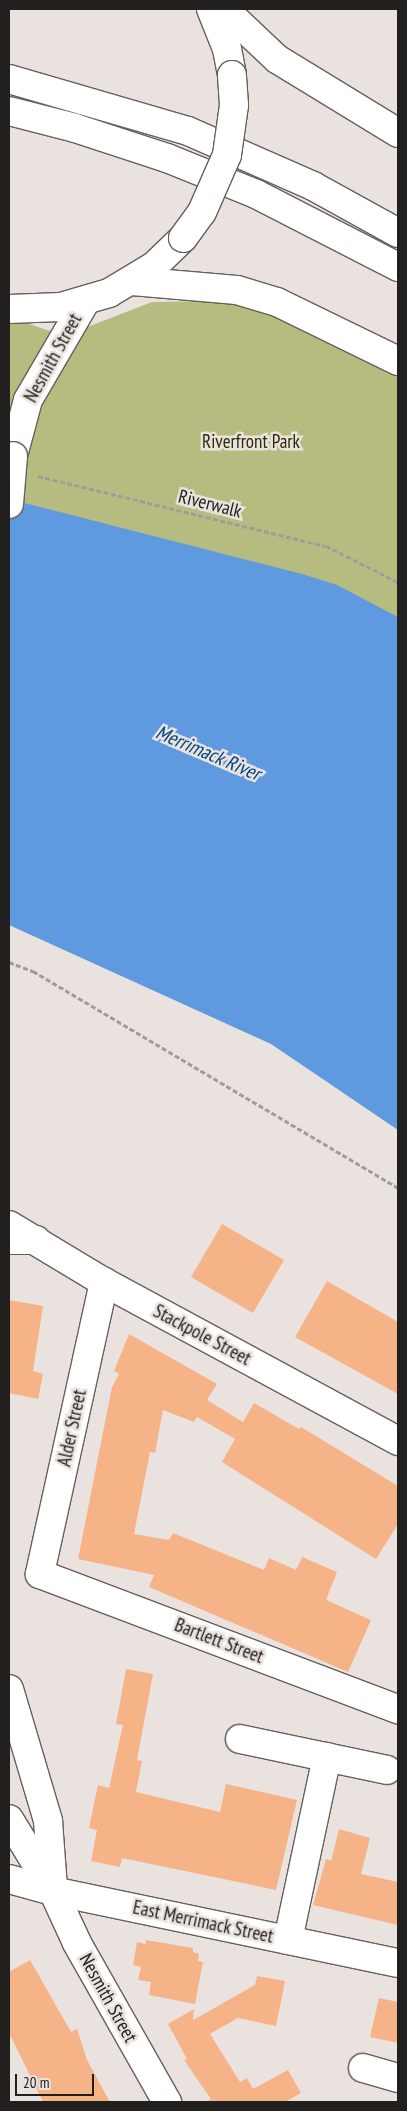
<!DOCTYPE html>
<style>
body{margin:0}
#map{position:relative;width:407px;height:2111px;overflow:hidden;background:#eae2de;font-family:"PT Sans Narrow",sans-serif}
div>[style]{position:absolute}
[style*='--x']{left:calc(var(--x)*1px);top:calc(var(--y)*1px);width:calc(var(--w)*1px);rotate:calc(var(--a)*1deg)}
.green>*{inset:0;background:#b6bc80}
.water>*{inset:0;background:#5f9ae0}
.building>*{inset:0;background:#f7b388}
.path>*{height:3px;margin-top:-1.5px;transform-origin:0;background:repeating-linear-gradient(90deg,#a29c99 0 5px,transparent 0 7.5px)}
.roads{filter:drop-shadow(1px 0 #665f5b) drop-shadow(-1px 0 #665f5b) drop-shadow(0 1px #665f5b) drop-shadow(0 -1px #665f5b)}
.minor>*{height:28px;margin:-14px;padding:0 14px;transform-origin:14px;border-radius:14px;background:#fff}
.major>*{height:28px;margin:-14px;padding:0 14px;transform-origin:14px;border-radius:14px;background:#fff}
.bridges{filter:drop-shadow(1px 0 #665f5b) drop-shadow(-1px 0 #665f5b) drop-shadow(0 1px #665f5b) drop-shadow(0 -1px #665f5b)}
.major-bridge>*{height:28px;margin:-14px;padding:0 14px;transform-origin:14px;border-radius:14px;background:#fff}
span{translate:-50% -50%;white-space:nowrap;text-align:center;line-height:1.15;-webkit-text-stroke:5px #eae2de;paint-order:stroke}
.street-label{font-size:19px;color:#22201e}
.park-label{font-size:19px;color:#2a2c01}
.water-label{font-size:20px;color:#054585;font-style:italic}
.frame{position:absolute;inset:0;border:10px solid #22201e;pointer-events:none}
.scale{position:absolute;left:15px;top:2074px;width:79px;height:22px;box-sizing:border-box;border:2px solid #22201e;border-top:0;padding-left:6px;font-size:15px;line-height:18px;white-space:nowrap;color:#22201e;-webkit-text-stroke:4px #eae2de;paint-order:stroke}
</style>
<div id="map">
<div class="green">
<div style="clip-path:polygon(272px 300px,398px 362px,398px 653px,9px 530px,9px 317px,64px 336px,152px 302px)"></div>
</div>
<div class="water">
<div style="clip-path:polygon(9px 499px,302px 574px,337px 585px,398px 617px,398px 1130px,271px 1044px,9px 925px)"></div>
</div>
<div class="building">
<div style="clip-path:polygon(222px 1224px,284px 1260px,253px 1313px,191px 1277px)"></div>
<div style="clip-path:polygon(327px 1281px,398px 1322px,398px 1394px,295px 1337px)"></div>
<div style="clip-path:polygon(9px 1300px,43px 1306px,33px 1371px,43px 1374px,38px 1399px,9px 1393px)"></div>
<div style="clip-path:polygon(129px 1334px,217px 1384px,207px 1400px,243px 1422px,254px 1403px,299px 1429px,301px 1427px,398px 1486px,398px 1524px,376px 1559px,222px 1462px,235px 1439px,197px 1417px,194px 1422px,163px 1410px,155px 1453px,150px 1452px,134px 1534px,169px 1540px,173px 1533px,264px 1570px,269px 1558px,296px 1570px,302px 1557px,337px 1572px,326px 1600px,371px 1620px,348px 1672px,149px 1587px,154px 1575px,78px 1559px,112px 1387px,119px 1374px,114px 1371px)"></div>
<div style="clip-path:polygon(126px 1669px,153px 1674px,137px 1760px,142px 1761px,136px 1792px,220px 1812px,226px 1784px,297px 1800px,276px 1890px,122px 1858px,120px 1867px,91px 1861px,97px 1830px,89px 1828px,98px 1785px,109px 1788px,123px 1725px,116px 1724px)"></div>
<div style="clip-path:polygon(339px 1829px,370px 1838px,361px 1874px,398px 1882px,398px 1925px,313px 1905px,326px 1859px,331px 1861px)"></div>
<div style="clip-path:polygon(146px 1940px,193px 1948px,193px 1952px,199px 1954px,198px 1961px,203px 1962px,195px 2004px,149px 1995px,151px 1982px,138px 1980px,141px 1967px,133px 1965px,137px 1942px,146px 1944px)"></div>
<div style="clip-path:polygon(30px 1960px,71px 2032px,77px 2029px,87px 2060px,110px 2102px,43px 2102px,9px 2033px,9px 1972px)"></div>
<div style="clip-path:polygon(257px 1976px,285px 1981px,276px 2026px,238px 2018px,210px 2034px,240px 2082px,247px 2078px,253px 2089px,288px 2070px,301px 2093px,285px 2102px,205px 2102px,211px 2099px,184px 2060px,187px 2059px,168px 2024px,194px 2009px,193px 2020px,255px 1985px)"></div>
<div style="clip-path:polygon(379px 1998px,398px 2002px,398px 2043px,370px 2037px)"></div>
</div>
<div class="path">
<div style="--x:38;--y:476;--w:296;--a:13.7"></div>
<div style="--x:326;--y:546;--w:80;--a:26.6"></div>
<div style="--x:9;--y:962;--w:26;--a:21"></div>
<div style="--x:33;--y:971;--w:425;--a:30.7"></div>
</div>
<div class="roads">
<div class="minor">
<div style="--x:9;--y:1225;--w:111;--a:31"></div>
<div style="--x:104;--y:1282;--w:334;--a:28.4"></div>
<div style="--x:104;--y:1282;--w:299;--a:102.4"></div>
<div style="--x:40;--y:1574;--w:383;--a:20.7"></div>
<div style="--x:240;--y:1739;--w:150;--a:11.9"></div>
<div style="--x:53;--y:1891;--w:352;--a:11.8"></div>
<div style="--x:288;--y:1940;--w:187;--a:-78"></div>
<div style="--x:363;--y:2068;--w:36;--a:16"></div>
</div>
<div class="major">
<div style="--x:211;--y:9;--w:43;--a:68.2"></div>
<div style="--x:227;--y:49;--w:26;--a:79"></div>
<div style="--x:224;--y:9;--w:73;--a:43.3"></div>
<div style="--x:277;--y:59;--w:142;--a:31.4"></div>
<div style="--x:9;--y:79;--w:186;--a:16.2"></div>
<div style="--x:188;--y:131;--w:137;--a:23.7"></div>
<div style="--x:313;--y:186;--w:97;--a:28.9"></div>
<div style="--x:9;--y:111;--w:68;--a:14.4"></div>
<div style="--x:75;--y:128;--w:97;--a:18.1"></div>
<div style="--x:167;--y:158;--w:96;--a:22"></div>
<div style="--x:256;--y:194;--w:160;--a:27.2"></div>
<div style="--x:132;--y:281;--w:105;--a:4.9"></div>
<div style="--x:237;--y:290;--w:42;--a:16.7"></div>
<div style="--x:277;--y:302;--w:135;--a:26"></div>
<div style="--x:9;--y:309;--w:52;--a:-2.2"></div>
<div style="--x:61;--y:307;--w:50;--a:-16.3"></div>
<div style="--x:109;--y:293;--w:52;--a:-31"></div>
<div style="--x:154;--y:266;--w:40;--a:-44"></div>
<div style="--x:13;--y:456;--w:58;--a:-75"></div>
<div style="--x:28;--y:400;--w:113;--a:-59.8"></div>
<div style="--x:9;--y:1240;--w:27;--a:0"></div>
<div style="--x:9;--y:1689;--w:138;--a:73.5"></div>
<div style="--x:48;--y:1821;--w:66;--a:85.7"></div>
<div style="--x:9;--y:1819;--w:84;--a:58.6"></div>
<div style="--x:53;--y:1891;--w:57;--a:65.2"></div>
<div style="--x:77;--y:1943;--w:183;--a:60.5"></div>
<div style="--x:9;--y:1879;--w:46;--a:15.3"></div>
</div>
</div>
<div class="bridges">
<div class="major-bridge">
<div style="--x:183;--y:238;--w:32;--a:-54"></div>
<div style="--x:202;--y:212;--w:62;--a:-66.3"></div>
<div style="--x:227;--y:155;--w:50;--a:-82"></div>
<div style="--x:234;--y:105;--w:30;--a:-94"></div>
<div style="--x:9;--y:504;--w:48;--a:-85.2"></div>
</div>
</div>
<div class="street-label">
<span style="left:53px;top:358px;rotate:-61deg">Nesmith Street</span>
<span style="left:210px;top:504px;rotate:14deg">Riverwalk</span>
<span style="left:202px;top:1335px;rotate:28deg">Stackpole Street</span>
<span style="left:72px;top:1428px;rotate:-78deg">Alder Street</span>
<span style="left:219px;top:1641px;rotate:21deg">Bartlett Street</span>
<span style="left:203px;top:1922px;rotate:12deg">East Merrimack Street</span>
<span style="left:108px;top:1998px;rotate:61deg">Nesmith Street</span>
</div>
<div class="park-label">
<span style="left:251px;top:442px">Riverfront Park</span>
</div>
<div class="water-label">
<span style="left:208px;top:753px;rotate:23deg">Merrimack River</span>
</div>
<div class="frame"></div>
<div class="scale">20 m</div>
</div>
